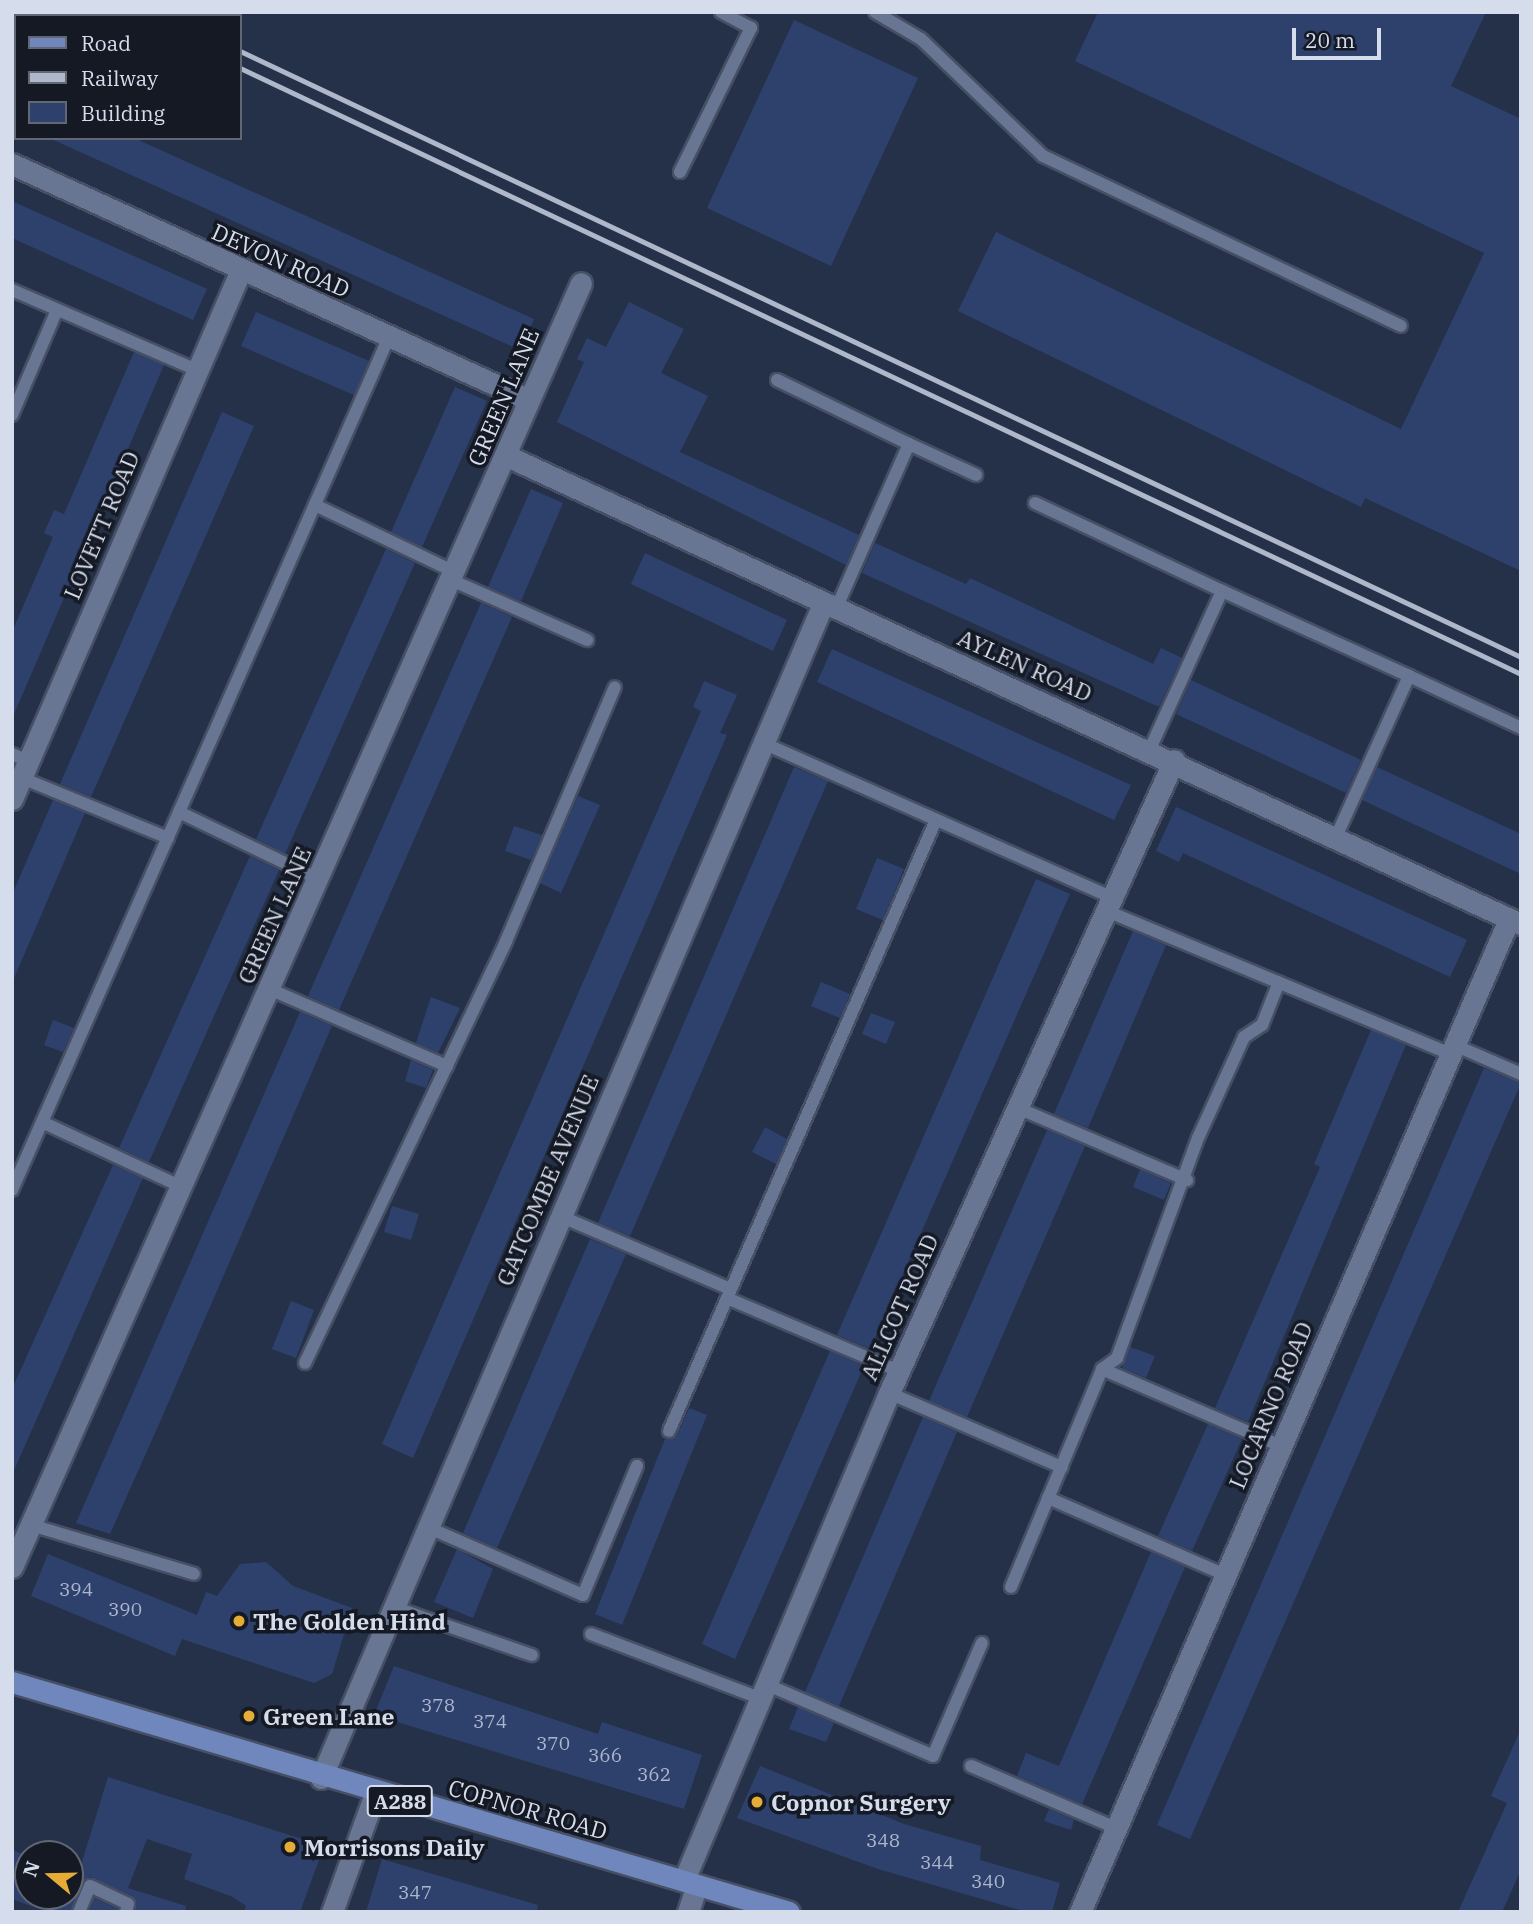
<!DOCTYPE html>
<style>
body{margin:0}
#map{position:relative;width:1533px;height:1924px;overflow:hidden;background:#253149;font-family:"IBM Plex Serif",serif}
div>[style]{position:absolute}
[style*='--x']{left:calc(var(--x)*1px);top:calc(var(--y)*1px);width:calc(var(--w)*1px);rotate:calc(var(--a)*1deg)}
.building>*{inset:0;background:#2e416d}
.roads{filter:drop-shadow(2px 0 #464f64) drop-shadow(-2px 0 #464f64) drop-shadow(0 2px #464f64) drop-shadow(0 -2px #464f64)}
.lane>*{height:12px;margin:-6px;padding:0 6px;transform-origin:6px;border-radius:6px;background:#697693}
.street>*{height:21px;margin:-10.5px;padding:0 10.5px;transform-origin:10.5px;border-radius:10.5px;background:#697693}
.primary>*{height:21px;margin:-10.5px;padding:0 10.5px;transform-origin:10.5px;border-radius:10.5px;background:#6f87bd}
.rail>*{height:5px;margin:-2.5px;padding:0 2.5px;transform-origin:2.5px;border-radius:2.5px;background:#afb8ca}
.dots>*{width:19px;height:19px;translate:-50% -50%;box-sizing:border-box;border:4px solid #141924;border-radius:50%}
span{translate:-50% -50%;white-space:nowrap;text-align:center;line-height:1.15;-webkit-text-stroke:7px #141924;paint-order:stroke}
.number-label{font-size:19px;color:#abb6cd}
.number-label span{-webkit-text-stroke-width:0}
.shield-label span{padding:2px 5px;background:#141924;border:2px solid;border-radius:5px;-webkit-text-stroke-width:0}
.shield-label{font-size:21px;color:#d5dded;font-weight:700}
.street-label{font-size:23px;color:#d5dded}
.poi-label{font-size:23px;color:#d5dded;font-weight:700}
.left{translate:0 -50%;text-align:left}
.frame{position:absolute;inset:0;border:14px solid #d5dded;pointer-events:none}
.legend{position:absolute;left:14px;top:14px;width:228px;height:126px;box-sizing:border-box;background:#141924;border:2px solid #616774;margin:0;padding:9px 12px;list-style:none;font-size:21px;color:#d5dded}
.legend li{display:flex;align-items:center;gap:14px;height:35px}
.legend b{width:35px;border:2px solid #616774}
.north{position:absolute;left:14px;top:1840px;width:70px;height:70px;box-sizing:border-box;background:#141924;border:2px solid #616774;border-radius:50%;rotate:289deg;font-size:19px;font-weight:700;line-height:28px;text-align:center;color:#d5dded}
.north::after{content:'';display:block;margin:auto;width:24px;height:32px;background:#e5ad36;clip-path:polygon(50% 0,100% 100%,50% 72%,0 100%)}
.scale{position:absolute;left:1292px;top:28px;width:89px;height:32px;box-sizing:border-box;border:4px solid #d5dded;border-top:0;padding-left:9px;font-size:21px;line-height:24px;white-space:nowrap;color:#d5dded;-webkit-text-stroke:5px #141924;paint-order:stroke}
</style>
<div id="map">
<div class="building">
<div style="clip-path:polygon(1098px 12px,1486px 12px,1451px 86px,1521px 119px,1521px 571px,1365px 498px,1361px 507px,958px 311px,996px 232px,1401px 429px,1484px 253px,1075px 61px)"></div>
<div style="clip-path:polygon(794px 20px,918px 78px,831px 266px,707px 208px)"></div>
<div style="clip-path:polygon(49px 138px,134px 138px,534px 319px,520px 350px)"></div>
<div style="clip-path:polygon(12px 201px,207px 289px,193px 320px,12px 238px)"></div>
<div style="clip-path:polygon(629px 302px,684px 329px,661px 373px,708px 396px,680px 452px,859px 535px,846px 565px,557px 422px,584px 362px,577px 359px,587px 338px,606px 347px)"></div>
<div style="clip-path:polygon(256px 312px,369px 361px,354px 395px,241px 346px)"></div>
<div style="clip-path:polygon(134px 352px,164px 365px,12px 719px,12px 632px,53px 537px,44px 533px,54px 510px,64px 514px)"></div>
<div style="clip-path:polygon(455px 387px,487px 401px,422px 547px,391px 532px)"></div>
<div style="clip-path:polygon(222px 412px,254px 426px,91px 797px,60px 784px)"></div>
<div style="clip-path:polygon(531px 489px,563px 503px,521px 601px,488px 587px)"></div>
<div style="clip-path:polygon(875px 543px,966px 584px,970px 578px,1153px 664px,1161px 648px,1182px 658px,1159px 707px,862px 573px)"></div>
<div style="clip-path:polygon(386px 549px,415px 563px,285px 854px,256px 839px)"></div>
<div style="clip-path:polygon(645px 553px,787px 620px,773px 651px,631px 584px)"></div>
<div style="clip-path:polygon(481px 603px,512px 617px,339px 1010px,308px 996px)"></div>
<div style="clip-path:polygon(832px 649px,1131px 785px,1114px 820px,817px 682px)"></div>
<div style="clip-path:polygon(1191px 680px,1361px 760px,1346px 793px,1176px 714px)"></div>
<div style="clip-path:polygon(704px 681px,737px 695px,720px 733px,727px 735px,413px 1458px,382px 1444px,701px 711px,693px 707px)"></div>
<div style="clip-path:polygon(794px 767px,828px 781px,630px 1236px,598px 1223px)"></div>
<div style="clip-path:polygon(1377px 767px,1521px 834px,1521px 874px,1362px 800px)"></div>
<div style="clip-path:polygon(578px 796px,600px 805px,561px 893px,540px 883px)"></div>
<div style="clip-path:polygon(53px 800px,85px 813px,12px 983px,12px 895px)"></div>
<div style="clip-path:polygon(1176px 807px,1467px 940px,1450px 977px,1183px 853px,1179px 862px,1156px 851px)"></div>
<div style="clip-path:polygon(514px 826px,542px 835px,531px 860px,505px 851px)"></div>
<div style="clip-path:polygon(250px 856px,279px 870px,149px 1162px,119px 1148px)"></div>
<div style="clip-path:polygon(877px 858px,904px 869px,883px 920px,856px 909px)"></div>
<div style="clip-path:polygon(1036px 879px,1070px 894px,870px 1349px,837px 1335px)"></div>
<div style="clip-path:polygon(1133px 931px,1166px 945px,1088px 1128px,1054px 1114px)"></div>
<div style="clip-path:polygon(821px 982px,850px 994px,840px 1018px,811px 1006px)"></div>
<div style="clip-path:polygon(431px 997px,460px 1008px,438px 1053px,416px 1043px)"></div>
<div style="clip-path:polygon(300px 1012px,332px 1026px,163px 1415px,110px 1534px,76px 1523px)"></div>
<div style="clip-path:polygon(871px 1013px,895px 1022px,886px 1044px,862px 1034px)"></div>
<div style="clip-path:polygon(53px 1020px,74px 1028px,63px 1052px,44px 1045px)"></div>
<div style="clip-path:polygon(1371px 1030px,1406px 1045px,1248px 1422px,1215px 1408px,1320px 1167px,1314px 1164px)"></div>
<div style="clip-path:polygon(411px 1060px,433px 1070px,426px 1088px,405px 1081px)"></div>
<div style="clip-path:polygon(1484px 1068px,1521px 1083px,1190px 1839px,1157px 1825px)"></div>
<div style="clip-path:polygon(765px 1127px,787px 1139px,776px 1164px,752px 1152px)"></div>
<div style="clip-path:polygon(1047px 1130px,1085px 1146px,967px 1417px,929px 1401px)"></div>
<div style="clip-path:polygon(113px 1165px,143px 1178px,12px 1475px,12px 1389px)"></div>
<div style="clip-path:polygon(1140px 1169px,1171px 1183px,1164px 1200px,1133px 1187px)"></div>
<div style="clip-path:polygon(392px 1206px,419px 1214px,411px 1240px,384px 1232px)"></div>
<div style="clip-path:polygon(590px 1239px,626px 1254px,497px 1548px,463px 1533px)"></div>
<div style="clip-path:polygon(291px 1301px,314px 1310px,296px 1358px,272px 1349px)"></div>
<div style="clip-path:polygon(1130px 1347px,1155px 1356px,1146px 1378px,1122px 1368px)"></div>
<div style="clip-path:polygon(830px 1351px,864px 1366px,735px 1659px,702px 1644px)"></div>
<div style="clip-path:polygon(689px 1408px,707px 1415px,622px 1625px,595px 1614px,665px 1439px,677px 1435px)"></div>
<div style="clip-path:polygon(923px 1417px,957px 1432px,839px 1706px,805px 1692px)"></div>
<div style="clip-path:polygon(1208px 1424px,1242px 1439px,1192px 1551px,1158px 1536px)"></div>
<div style="clip-path:polygon(457px 1549px,493px 1569px,473px 1618px,434px 1602px)"></div>
<div style="clip-path:polygon(1151px 1552px,1185px 1567px,1082px 1804px,1017px 1776px,1026px 1753px,1059px 1766px)"></div>
<div style="clip-path:polygon(48px 1554px,197px 1615px,206px 1592px,217px 1596px,240px 1564px,266px 1562px,293px 1586px,352px 1608px,332px 1674px,314px 1683px,182px 1639px,175px 1656px,31px 1596px)"></div>
<div style="clip-path:polygon(394px 1666px,598px 1734px,602px 1722px,702px 1755px,684px 1809px,374px 1715px)"></div>
<div style="clip-path:polygon(798px 1707px,834px 1723px,826px 1742px,789px 1729px)"></div>
<div style="clip-path:polygon(1521px 1729px,1521px 1870px,1502px 1912px,1458px 1912px,1507px 1803px,1491px 1796px)"></div>
<div style="clip-path:polygon(760px 1766px,904px 1824px,981px 1846px,980px 1860px,1060px 1883px,1052px 1912px,1027px 1912px,878px 1869px,737px 1818px)"></div>
<div style="clip-path:polygon(108px 1777px,324px 1846px,300px 1912px,244px 1912px,246px 1906px,233px 1897px,184px 1879px,192px 1854px,147px 1839px,128px 1888px,186px 1906px,185px 1912px,135px 1912px,132px 1896px,90px 1877px,70px 1912px,47px 1912px,12px 1899px,12px 1850px,28px 1856px,28px 1896px,70px 1896px,70px 1861px,81px 1865px)"></div>
<div style="clip-path:polygon(1049px 1809px,1074px 1820px,1071px 1830px,1044px 1821px)"></div>
<div style="clip-path:polygon(382px 1859px,538px 1905px,537px 1912px,366px 1912px)"></div>
<div style="clip-path:polygon(94px 1898px,118px 1909px,117px 1912px,89px 1912px)"></div>
</div>
<div class="roads">
<div class="lane">
<div style="--x:875;--y:12;--w:53;--a:30.4"></div>
<div style="--x:921;--y:39;--w:169;--a:43.8"></div>
<div style="--x:1043;--y:156;--w:396;--a:25.4"></div>
<div style="--x:680;--y:172;--w:161;--a:-63.8"></div>
<div style="--x:751;--y:28;--w:34;--a:-152"></div>
<div style="--x:12;--y:290;--w:202;--a:23.4"></div>
<div style="--x:777;--y:380;--w:147;--a:25.9"></div>
<div style="--x:909;--y:444;--w:180;--a:113.9"></div>
<div style="--x:12;--y:415;--w:114;--a:-66.8"></div>
<div style="--x:909;--y:444;--w:74;--a:24.8"></div>
<div style="--x:1035;--y:503;--w:207;--a:25.2"></div>
<div style="--x:1222;--y:591;--w:174;--a:114.5"></div>
<div style="--x:315;--y:505;--w:155;--a:25.6"></div>
<div style="--x:451;--y:580;--w:149;--a:23.8"></div>
<div style="--x:1222;--y:591;--w:205;--a:24.4"></div>
<div style="--x:1409;--y:676;--w:177;--a:114.4"></div>
<div style="--x:1409;--y:676;--w:123;--a:24.9"></div>
<div style="--x:763;--y:743;--w:383;--a:23.9"></div>
<div style="--x:12;--y:754;--w:17;--a:24"></div>
<div style="--x:22;--y:778;--w:158;--a:22.3"></div>
<div style="--x:179;--y:812;--w:154;--a:25.7"></div>
<div style="--x:1107;--y:911;--w:373;--a:22.6"></div>
<div style="--x:269;--y:989;--w:194;--a:23.4"></div>
<div style="--x:1454;--y:1045;--w:73;--a:23.4"></div>
<div style="--x:1018;--y:1108;--w:184;--a:23.1"></div>
<div style="--x:42;--y:1122;--w:154;--a:24.9"></div>
<div style="--x:12;--y:1190;--w:933;--a:-66.16"></div>
<div style="--x:560;--y:1216;--w:185;--a:23.2"></div>
<div style="--x:727;--y:1298;--w:187;--a:23"></div>
<div style="--x:305;--y:1363;--w:467;--a:-64.5"></div>
<div style="--x:506;--y:941;--w:276;--a:-66.8"></div>
<div style="--x:1102;--y:1369;--w:195;--a:23.3"></div>
<div style="--x:889;--y:1393;--w:188;--a:23.2"></div>
<div style="--x:669;--y:1431;--w:667;--a:-66.4"></div>
<div style="--x:1048;--y:1498;--w:193;--a:23.5"></div>
<div style="--x:31;--y:1525;--w:170;--a:16.7"></div>
<div style="--x:427;--y:1527;--w:170;--a:23.6"></div>
<div style="--x:583;--y:1595;--w:140;--a:-67.3"></div>
<div style="--x:1011;--y:1587;--w:236;--a:-67.3"></div>
<div style="--x:1102;--y:1369;--w:19;--a:-36"></div>
<div style="--x:1117;--y:1358;--w:234;--a:-69.8"></div>
<div style="--x:1198;--y:1138;--w:111;--a:-65.5"></div>
<div style="--x:1244;--y:1037;--w:22;--a:-34"></div>
<div style="--x:1262;--y:1025;--w:46;--a:-68.4"></div>
<div style="--x:393;--y:1607;--w:147;--a:19.1"></div>
<div style="--x:591;--y:1634;--w:178;--a:20.8"></div>
<div style="--x:763;--y:1683;--w:185;--a:23.2"></div>
<div style="--x:933;--y:1756;--w:123;--a:-66.6"></div>
<div style="--x:971;--y:1766;--w:158;--a:23.2"></div>
<div style="--x:79;--y:1912;--w:28;--a:-67"></div>
<div style="--x:90;--y:1886;--w:42;--a:25.3"></div>
<div style="--x:128;--y:1904;--w:8;--a:104"></div>
</div>
<div class="street">
<div style="--x:12;--y:164;--w:568;--a:24.54"></div>
<div style="--x:507;--y:456;--w:1117;--a:24.78"></div>
<div style="--x:12;--y:799;--w:574;--a:-66.6"></div>
<div style="--x:12;--y:1567;--w:1404;--a:-66.1"></div>
<div style="--x:321;--y:1778;--w:1277;--a:-66.85"></div>
<div style="--x:684;--y:1880;--w:528;--a:-67.17"></div>
<div style="--x:889;--y:1393;--w:694;--a:-65.76"></div>
<div style="--x:332;--y:1912;--w:126;--a:-70"></div>
<div style="--x:688;--y:1912;--w:28;--a:-72"></div>
<div style="--x:1080;--y:1912;--w:1082;--a:-66.63"></div>
</div>
<div class="primary">
<div style="--x:12;--y:1682;--w:810;--a:16.49"></div>
</div>
</div>
<div class="rail">
<div style="--x:121;--y:12;--w:9;--a:27"></div>
<div style="--x:158;--y:12;--w:8;--a:30"></div>
<div style="--x:240;--y:51;--w:1417;--a:25.32"></div>
<div style="--x:240;--y:68;--w:1417;--a:25.32"></div>
</div>
<div class="dots">
<div style="left:239px;top:1621px;background:#e5ad36"></div>
<div style="left:249px;top:1716px;background:#e5ad36"></div>
<div style="left:757px;top:1802px;background:#e5ad36"></div>
<div style="left:290px;top:1847px;background:#e5ad36"></div>
</div>
<div class="number-label">
<span style="left:76px;top:1590px">394</span>
<span style="left:125px;top:1610px">390</span>
<span style="left:438px;top:1706px">378</span>
<span style="left:490px;top:1722px">374</span>
<span style="left:553px;top:1744px">370</span>
<span style="left:605px;top:1756px">366</span>
<span style="left:654px;top:1775px">362</span>
<span style="left:883px;top:1841px">348</span>
<span style="left:937px;top:1863px">344</span>
<span style="left:988px;top:1882px">340</span>
<span style="left:415px;top:1893px">347</span>
</div>
<div class="shield-label">
<span style="left:400px;top:1801px">A288</span>
</div>
<div class="street-label">
<span style="left:281px;top:260px;rotate:24deg">DEVON ROAD</span>
<span style="left:503px;top:397px;rotate:-67deg">GREEN LANE</span>
<span style="left:101px;top:525px;rotate:-67deg">LOVETT ROAD</span>
<span style="left:1025px;top:665px;rotate:24deg">AYLEN ROAD</span>
<span style="left:274px;top:915px;rotate:-66deg">GREEN LANE</span>
<span style="left:547px;top:1180px;rotate:-67deg">GATCOMBE AVENUE</span>
<span style="left:899px;top:1307px;rotate:-66deg">ALLCOT ROAD</span>
<span style="left:1270px;top:1405px;rotate:-67deg">LOCARNO ROAD</span>
<span style="left:528px;top:1809px;rotate:16deg">COPNOR ROAD</span>
</div>
<div class="poi-label">
<span class="left" style="left:253px;top:1621px">The Golden Hind</span>
<span class="left" style="left:263px;top:1716px">Green Lane</span>
<span class="left" style="left:771px;top:1802px">Copnor Surgery</span>
<span class="left" style="left:304px;top:1847px">Morrisons Daily</span>
</div>
<div class="frame"></div>
<ul class="legend">
<li><b style="height:9px;background:#6f87bd"></b>Road</li>
<li><b style="height:9px;background:#afb8ca"></b>Railway</li>
<li><b style="height:19px;background:#2e416d"></b>Building</li>
</ul>
<div class="north">N</div>
<div class="scale">20 m</div>
</div>
